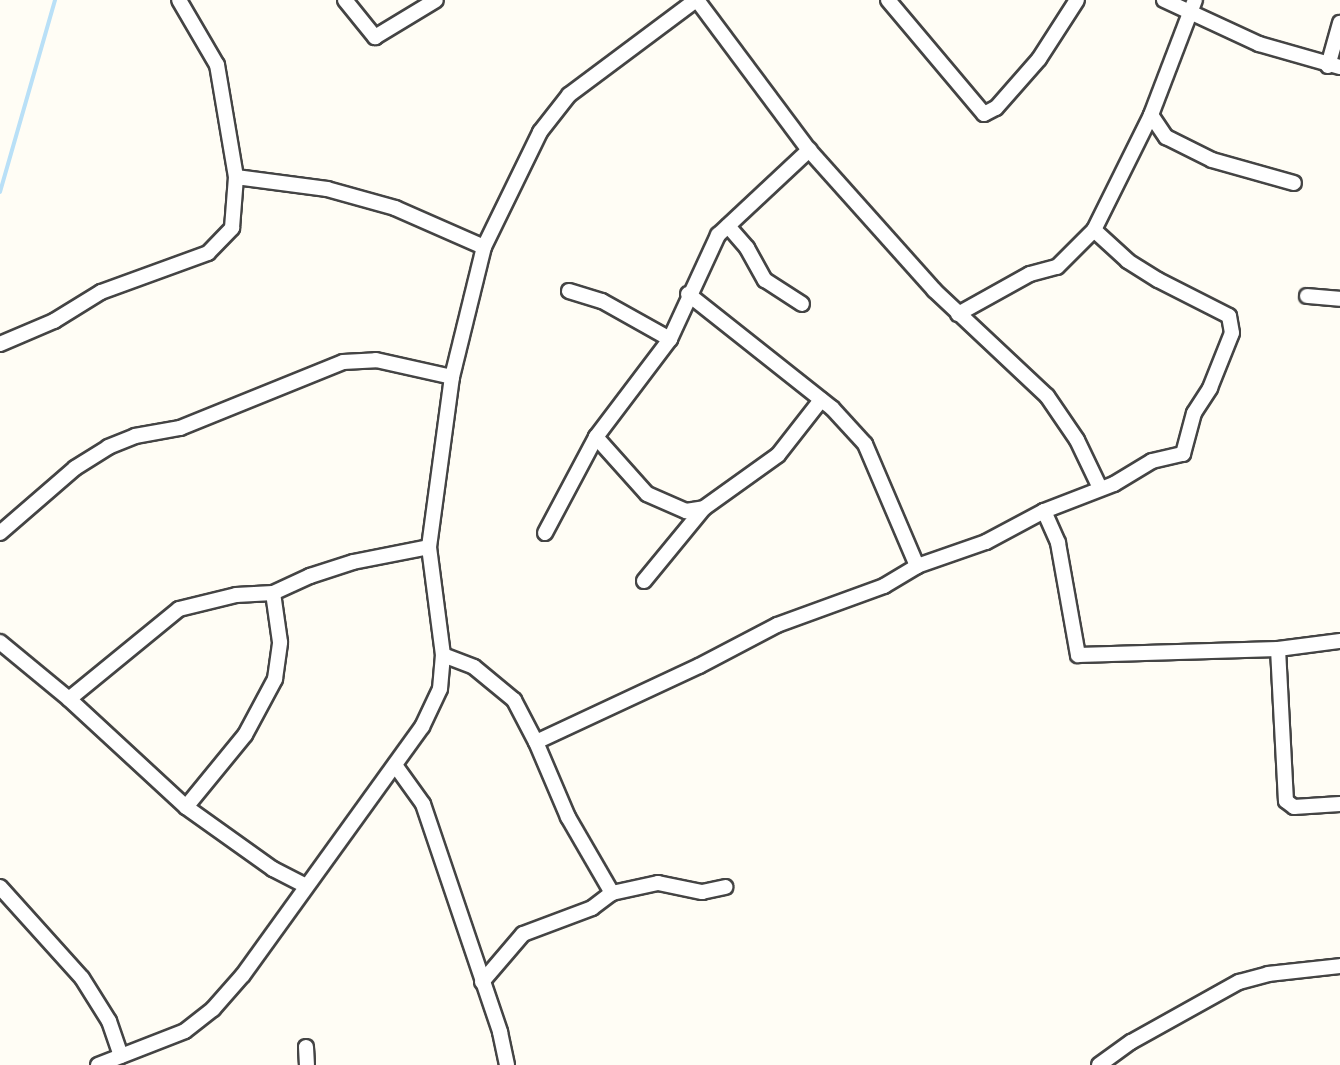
<!DOCTYPE html>
<style>
body{margin:0}
#map{position:relative;width:1340px;height:1065px;overflow:hidden;background:#fffdf5;font-family:"Noto Serif",serif}
div>[style]{position:absolute}
[style*='--x']{left:calc(var(--x)*1px);top:calc(var(--y)*1px);width:calc(var(--w)*1px);rotate:calc(var(--a)*1deg)}
.stream>*{height:4px;margin:-2px;padding:0 2px;transform-origin:2px;border-radius:2px;background:#b9e0f7}
.roads{filter:drop-shadow(2px 0 #444) drop-shadow(-2px 0 #444) drop-shadow(0 2px #444) drop-shadow(0 -2px #444)}
.minor>*{height:14px;margin:-7px;padding:0 7px;transform-origin:7px;border-radius:7px;background:#fff}
span{translate:-50% -50%;white-space:nowrap;text-align:center;line-height:1.15;-webkit-text-stroke:6px #fff;paint-order:stroke}
</style>
<div id="map">
<div class="stream">
<div style="--x:0;--y:192;--w:200;--a:-74"></div>
</div>
<div class="roads">
<div class="minor">
<div style="--x:345;--y:0;--w:48;--a:51"></div>
<div style="--x:375;--y:37;--w:71;--a:-31.2"></div>
<div style="--x:697;--y:0;--w:187;--a:53.3"></div>
<div style="--x:809;--y:150;--w:188;--a:48.2"></div>
<div style="--x:934;--y:290;--w:155;--a:43.2"></div>
<div style="--x:1047;--y:396;--w:53;--a:55.7"></div>
<div style="--x:1077;--y:440;--w:53;--a:64.4"></div>
<div style="--x:888;--y:0;--w:149;--a:49.9"></div>
<div style="--x:984;--y:114;--w:13;--a:-27"></div>
<div style="--x:996;--y:108;--w:65;--a:-48.7"></div>
<div style="--x:1039;--y:59;--w:70;--a:-57.2"></div>
<div style="--x:1164;--y:0;--w:105;--a:24.9"></div>
<div style="--x:1259;--y:44;--w:84;--a:15.9"></div>
<div style="--x:1328;--y:66;--w:45;--a:-74.4"></div>
<div style="--x:1151;--y:115;--w:27;--a:56"></div>
<div style="--x:1166;--y:137;--w:51;--a:26.6"></div>
<div style="--x:1212;--y:160;--w:85;--a:15.7"></div>
<div style="--x:236;--y:177;--w:92;--a:7.5"></div>
<div style="--x:327;--y:189;--w:71;--a:15.6"></div>
<div style="--x:395;--y:208;--w:97;--a:23.7"></div>
<div style="--x:728;--y:226;--w:29;--a:49"></div>
<div style="--x:747;--y:248;--w:37;--a:61"></div>
<div style="--x:765;--y:280;--w:44;--a:33"></div>
<div style="--x:569;--y:291;--w:34;--a:17"></div>
<div style="--x:602;--y:301;--w:78;--a:29.2"></div>
<div style="--x:688;--y:294;--w:184;--a:38.4"></div>
<div style="--x:832;--y:408;--w:49;--a:47.5"></div>
<div style="--x:865;--y:444;--w:133;--a:66.9"></div>
<div style="--x:1307;--y:296;--w:33;--a:5"></div>
<div style="--x:958;--y:314;--w:82;--a:-29.1"></div>
<div style="--x:1030;--y:274;--w:28;--a:-15"></div>
<div style="--x:1057;--y:267;--w:52;--a:-45"></div>
<div style="--x:1094;--y:230;--w:128;--a:-63.6"></div>
<div style="--x:1151;--y:115;--w:123;--a:-69.1"></div>
<div style="--x:0;--y:344;--w:59;--a:-23.1"></div>
<div style="--x:54;--y:321;--w:55;--a:-31.7"></div>
<div style="--x:101;--y:292;--w:114;--a:-20"></div>
<div style="--x:208;--y:253;--w:35;--a:-46"></div>
<div style="--x:232;--y:228;--w:51;--a:-85.5"></div>
<div style="--x:236;--y:177;--w:114;--a:-99.6"></div>
<div style="--x:217;--y:65;--w:75;--a:-120.3"></div>
<div style="--x:596;--y:437;--w:76;--a:48.2"></div>
<div style="--x:647;--y:494;--w:43;--a:23.6"></div>
<div style="--x:686;--y:511;--w:18;--a:-9"></div>
<div style="--x:1044;--y:511;--w:35;--a:66"></div>
<div style="--x:1058;--y:543;--w:114;--a:79.9"></div>
<div style="--x:1078;--y:655;--w:200;--a:-1.7"></div>
<div style="--x:1278;--y:649;--w:63;--a:-7.4"></div>
<div style="--x:0;--y:533;--w:99;--a:-40.9"></div>
<div style="--x:75;--y:468;--w:39;--a:-32"></div>
<div style="--x:108;--y:447;--w:29;--a:-22"></div>
<div style="--x:135;--y:436;--w:46;--a:-10.1"></div>
<div style="--x:180;--y:428;--w:176;--a:-22"></div>
<div style="--x:343;--y:362;--w:33;--a:-3"></div>
<div style="--x:376;--y:360;--w:78;--a:12.6"></div>
<div style="--x:545;--y:533;--w:109;--a:-62"></div>
<div style="--x:596;--y:437;--w:123;--a:-52.9"></div>
<div style="--x:670;--y:339;--w:115;--a:-65.2"></div>
<div style="--x:718;--y:235;--w:125;--a:-43"></div>
<div style="--x:644;--y:581;--w:94;--a:-50.6"></div>
<div style="--x:704;--y:508;--w:91;--a:-35.6"></div>
<div style="--x:778;--y:455;--w:70;--a:-52"></div>
<div style="--x:0;--y:642;--w:89;--a:39.6"></div>
<div style="--x:69;--y:699;--w:159;--a:42.7"></div>
<div style="--x:186;--y:807;--w:107;--a:35.5"></div>
<div style="--x:273;--y:869;--w:35;--a:27"></div>
<div style="--x:1278;--y:649;--w:152;--a:87"></div>
<div style="--x:1286;--y:801;--w:10;--a:37"></div>
<div style="--x:1294;--y:807;--w:46;--a:-3.7"></div>
<div style="--x:443;--y:655;--w:33;--a:21"></div>
<div style="--x:474;--y:667;--w:52;--a:39.5"></div>
<div style="--x:514;--y:700;--w:47;--a:62.4"></div>
<div style="--x:536;--y:742;--w:82;--a:66.9"></div>
<div style="--x:568;--y:817;--w:88;--a:59.9"></div>
<div style="--x:69;--y:699;--w:142;--a:-39.3"></div>
<div style="--x:179;--y:609;--w:59;--a:-13.8"></div>
<div style="--x:236;--y:595;--w:37;--a:-3"></div>
<div style="--x:273;--y:593;--w:41;--a:-24.7"></div>
<div style="--x:310;--y:576;--w:45;--a:-18"></div>
<div style="--x:353;--y:562;--w:77;--a:-11.2"></div>
<div style="--x:536;--y:742;--w:180;--a:-25"></div>
<div style="--x:699;--y:666;--w:88;--a:-27.7"></div>
<div style="--x:777;--y:625;--w:114;--a:-20"></div>
<div style="--x:884;--y:586;--w:39;--a:-31"></div>
<div style="--x:917;--y:566;--w:73;--a:-19.2"></div>
<div style="--x:986;--y:542;--w:66;--a:-28.1"></div>
<div style="--x:1044;--y:511;--w:75;--a:-21.1"></div>
<div style="--x:1114;--y:484;--w:44;--a:-31.2"></div>
<div style="--x:1152;--y:461;--w:32;--a:-13"></div>
<div style="--x:1183;--y:454;--w:42;--a:-75"></div>
<div style="--x:1194;--y:413;--w:30;--a:-57"></div>
<div style="--x:1210;--y:388;--w:59;--a:-68.2"></div>
<div style="--x:1232;--y:333;--w:17;--a:-100"></div>
<div style="--x:1229;--y:316;--w:80;--a:-153.1"></div>
<div style="--x:1158;--y:280;--w:36;--a:-148"></div>
<div style="--x:1128;--y:261;--w:46;--a:-137.6"></div>
<div style="--x:395;--y:765;--w:48;--a:54.3"></div>
<div style="--x:423;--y:804;--w:241;--a:71.3"></div>
<div style="--x:500;--y:1032;--w:34;--a:78"></div>
<div style="--x:186;--y:807;--w:93;--a:-50.7"></div>
<div style="--x:245;--y:735;--w:64;--a:-61.8"></div>
<div style="--x:275;--y:679;--w:37;--a:-82"></div>
<div style="--x:280;--y:642;--w:49;--a:-98.1"></div>
<div style="--x:0;--y:887;--w:122;--a:48"></div>
<div style="--x:82;--y:978;--w:51;--a:57.9"></div>
<div style="--x:109;--y:1021;--w:37;--a:71"></div>
<div style="--x:482;--y:982;--w:63;--a:-49.5"></div>
<div style="--x:523;--y:934;--w:74;--a:-20.6"></div>
<div style="--x:592;--y:908;--w:25;--a:-37"></div>
<div style="--x:612;--y:893;--w:47;--a:-12.3"></div>
<div style="--x:658;--y:883;--w:45;--a:11.6"></div>
<div style="--x:702;--y:892;--w:24;--a:-12"></div>
<div style="--x:306;--y:1047;--w:18;--a:87"></div>
<div style="--x:98;--y:1065;--w:93;--a:-21.3"></div>
<div style="--x:185;--y:1031;--w:36;--a:-38"></div>
<div style="--x:213;--y:1009;--w:45;--a:-48.6"></div>
<div style="--x:243;--y:975;--w:306;--a:-54.2"></div>
<div style="--x:422;--y:727;--w:42;--a:-64.7"></div>
<div style="--x:440;--y:689;--w:34;--a:-85"></div>
<div style="--x:443;--y:655;--w:109;--a:-97.4"></div>
<div style="--x:429;--y:547;--w:172;--a:-82.3"></div>
<div style="--x:452;--y:377;--w:134;--a:-76.2"></div>
<div style="--x:484;--y:247;--w:128;--a:-64"></div>
<div style="--x:540;--y:132;--w:47;--a:-51.9"></div>
<div style="--x:569;--y:95;--w:159;--a:-36.8"></div>
<div style="--x:1099;--y:1065;--w:39;--a:-36"></div>
<div style="--x:1131;--y:1042;--w:124;--a:-29.1"></div>
<div style="--x:1239;--y:982;--w:30;--a:-15"></div>
<div style="--x:1268;--y:974;--w:72;--a:-6.3"></div>
</div>
</div>
</div>
